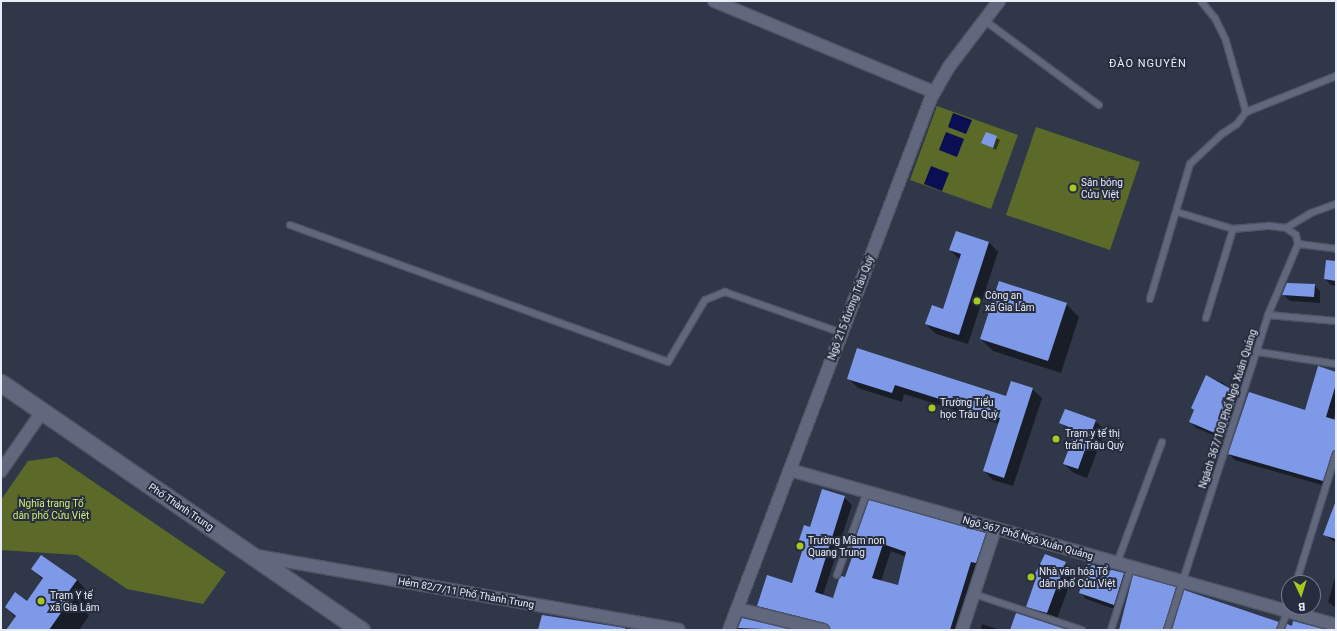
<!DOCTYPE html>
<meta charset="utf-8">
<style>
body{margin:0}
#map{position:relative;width:1337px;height:631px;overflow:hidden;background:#303749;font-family:Roboto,sans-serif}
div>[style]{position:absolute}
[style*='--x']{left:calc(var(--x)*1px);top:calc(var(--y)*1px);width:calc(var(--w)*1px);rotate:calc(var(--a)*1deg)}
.green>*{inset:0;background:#5b6a29}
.water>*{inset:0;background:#0a0e53}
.shadow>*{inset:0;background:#0007}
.building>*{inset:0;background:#7f99e9}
.roads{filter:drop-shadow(1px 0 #4e5464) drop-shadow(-1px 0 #4e5464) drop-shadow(0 1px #4e5464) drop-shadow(0 -1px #4e5464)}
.service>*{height:6px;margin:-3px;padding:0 3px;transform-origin:3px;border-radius:3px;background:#61687d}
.minor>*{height:12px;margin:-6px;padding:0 6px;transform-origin:6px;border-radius:6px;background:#61687d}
.secondary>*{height:17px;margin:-8.5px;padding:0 8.5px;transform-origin:8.5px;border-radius:8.5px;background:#61687d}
.dots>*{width:11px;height:11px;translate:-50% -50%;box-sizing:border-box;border:2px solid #272d3e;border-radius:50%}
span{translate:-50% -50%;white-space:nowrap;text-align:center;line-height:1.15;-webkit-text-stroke:4px #272d3e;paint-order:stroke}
.poi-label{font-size:10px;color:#e8edf9}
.left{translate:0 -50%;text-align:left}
.street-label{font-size:10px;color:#e8edf9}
.park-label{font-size:10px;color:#d0ee75}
.neighbourhood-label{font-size:11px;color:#e8edf9;letter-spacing:1px}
.frame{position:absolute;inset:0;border:2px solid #e8edf9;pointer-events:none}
.north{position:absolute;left:1281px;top:575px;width:40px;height:40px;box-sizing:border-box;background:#272d3e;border:1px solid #747a89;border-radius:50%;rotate:176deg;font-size:11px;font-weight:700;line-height:16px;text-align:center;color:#e8edf9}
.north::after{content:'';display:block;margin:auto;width:14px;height:18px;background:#a7c81f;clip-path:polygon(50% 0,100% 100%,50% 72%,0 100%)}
</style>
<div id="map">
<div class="green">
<div style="clip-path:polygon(937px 106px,1018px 135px,991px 209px,910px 180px)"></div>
<div style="clip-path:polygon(1036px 127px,1140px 162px,1110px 250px,1006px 215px)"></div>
<div style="clip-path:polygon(57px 457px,226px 572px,203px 604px,127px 589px,77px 555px,1px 550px,1px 500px,28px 461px)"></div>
</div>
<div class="water">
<div style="clip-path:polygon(953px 113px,972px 120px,966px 134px,948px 127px)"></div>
<div style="clip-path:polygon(946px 132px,964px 139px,957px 157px,939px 150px)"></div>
<div style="clip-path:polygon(931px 166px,949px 173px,942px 191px,924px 184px)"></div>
</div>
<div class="shadow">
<div style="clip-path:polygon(986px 133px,1000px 140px,996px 150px,983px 143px)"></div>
<div style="clip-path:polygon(989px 242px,998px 252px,968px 344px,936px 334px,926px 324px,943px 310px,960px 260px,950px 250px)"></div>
<div style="clip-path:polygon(1336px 262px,1336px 286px,1331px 285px,1325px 279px)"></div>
<div style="clip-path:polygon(1314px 285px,1320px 291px,1320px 303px,1290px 301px,1284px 295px)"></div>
<div style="clip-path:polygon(1066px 304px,1079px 317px,1061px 373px,993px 351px,981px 339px)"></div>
<div style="clip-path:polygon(1336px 373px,1336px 410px,1333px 421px,1336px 422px,1336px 464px,1329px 487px,1235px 460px,1229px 454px,1306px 412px)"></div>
<div style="clip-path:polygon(1207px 376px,1223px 383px,1244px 400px,1230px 442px,1196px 428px,1190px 421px,1195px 411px,1192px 408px)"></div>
<div style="clip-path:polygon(848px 378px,1006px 398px,1032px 389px,1042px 398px,1013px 486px,993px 480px,984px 471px,999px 424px,904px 394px,902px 402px,858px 388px)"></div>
<div style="clip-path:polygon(1095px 421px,1105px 430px,1087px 478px,1074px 473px,1064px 464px,1075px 435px,1061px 423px)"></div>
<div style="clip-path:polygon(evenodd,844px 497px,852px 505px,823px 595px,833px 599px,846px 578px,856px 551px,853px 548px,869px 501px,985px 534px,993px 542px,959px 630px,831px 630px,766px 613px,758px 606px,793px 584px,805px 545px,800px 540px,844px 497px,891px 551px,906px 557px,899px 586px,881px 581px,891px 551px)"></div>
<div style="clip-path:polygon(1336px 502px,1336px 543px,1324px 534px)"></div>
<div style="clip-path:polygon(1065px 563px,1074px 572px,1056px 622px,1036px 615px,1027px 606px,1036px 582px,1033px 580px)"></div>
<div style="clip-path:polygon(1089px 565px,1124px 574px,1130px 580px,1120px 611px,1086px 599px,1080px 592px)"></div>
<div style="clip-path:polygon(32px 569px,77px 580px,94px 598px,85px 611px,89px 616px,79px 630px,8px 630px,16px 618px,6px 607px,27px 602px,43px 580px)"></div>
<div style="clip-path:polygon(1336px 575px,1336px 608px,1328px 602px)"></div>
<div style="clip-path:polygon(1134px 576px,1175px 588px,1182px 594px,1170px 630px,1119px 630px)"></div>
<div style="clip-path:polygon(742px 619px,788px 630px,738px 630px)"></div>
<div style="clip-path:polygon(982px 624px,1000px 630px,981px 630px)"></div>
</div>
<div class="building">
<div style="clip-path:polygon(986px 132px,997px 136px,993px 148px,981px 143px)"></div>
<div style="clip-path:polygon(956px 231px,989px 242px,959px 335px,925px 324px,932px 305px,943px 309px,961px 254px,949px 250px)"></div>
<div style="clip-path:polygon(1326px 260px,1336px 261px,1336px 281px,1324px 279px)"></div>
<div style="clip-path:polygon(999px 281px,1067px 303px,1048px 361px,980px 339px)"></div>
<div style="clip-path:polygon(1287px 283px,1315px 284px,1314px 297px,1282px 295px)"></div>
<div style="clip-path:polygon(857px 348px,1006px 396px,1011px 381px,1033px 388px,1004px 478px,983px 471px,1000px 418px,895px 385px,892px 393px,847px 379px)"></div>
<div style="clip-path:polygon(1318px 366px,1336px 372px,1336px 384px,1326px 417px,1336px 420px,1336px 450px,1332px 453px,1323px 481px,1228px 454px,1249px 392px,1305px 410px)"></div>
<div style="clip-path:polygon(1206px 375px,1238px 393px,1224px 437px,1189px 422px,1194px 410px,1191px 408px)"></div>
<div style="clip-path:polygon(1065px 409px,1096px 420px,1078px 469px,1063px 464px,1076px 430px,1059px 423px)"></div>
<div style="clip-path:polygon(evenodd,822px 489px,845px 496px,815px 592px,833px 598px,839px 579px,841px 576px,845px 577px,855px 549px,852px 548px,869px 500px,986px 533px,976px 563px,971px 562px,950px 630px,830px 630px,825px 623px,757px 606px,767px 575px,792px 583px,805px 542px,799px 540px,804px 525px,810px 527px,822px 489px,883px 544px,906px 552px,898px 585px,872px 578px,883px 544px)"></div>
<div style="clip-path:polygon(1335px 503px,1336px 503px,1336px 539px,1323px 535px)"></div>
<div style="clip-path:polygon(1045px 554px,1066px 562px,1047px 613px,1026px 607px,1035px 581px,1032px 580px)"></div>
<div style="clip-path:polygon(41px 555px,77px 580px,67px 594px,72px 597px,49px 630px,6px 630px,16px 616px,5px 607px,15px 592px,27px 601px,43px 578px,31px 569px)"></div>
<div style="clip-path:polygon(1088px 564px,1124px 573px,1114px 605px,1079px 593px)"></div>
<div style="clip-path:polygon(1133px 575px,1176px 587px,1163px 630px,1119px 630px)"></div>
<div style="clip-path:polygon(1184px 590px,1279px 622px,1276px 630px,1172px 630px)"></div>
<div style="clip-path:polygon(1016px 613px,1068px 630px,1010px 630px)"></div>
<div style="clip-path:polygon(542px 615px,625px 628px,625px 630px,538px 630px)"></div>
<div style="clip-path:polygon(742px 618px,792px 630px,738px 628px)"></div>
<div style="clip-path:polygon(1293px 621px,1323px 629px,1322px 630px,1285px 630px,1287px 624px,1292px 626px)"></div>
</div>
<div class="roads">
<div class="service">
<div style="--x:1201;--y:1;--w:22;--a:51"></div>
<div style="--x:1215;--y:18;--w:25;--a:64"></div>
<div style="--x:1226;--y:41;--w:74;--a:74.3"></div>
<div style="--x:984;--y:20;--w:143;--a:36.5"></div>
<div style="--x:1177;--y:212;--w:59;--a:16.9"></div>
<div style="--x:1233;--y:229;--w:37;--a:-5"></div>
<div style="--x:1270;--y:226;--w:16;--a:7"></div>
<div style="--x:1286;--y:228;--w:29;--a:-31"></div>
<div style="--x:1311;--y:213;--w:27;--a:-20"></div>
<div style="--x:290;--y:225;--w:402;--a:19.9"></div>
<div style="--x:668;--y:362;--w:72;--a:-59.2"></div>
<div style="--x:705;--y:300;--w:22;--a:-22"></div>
<div style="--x:725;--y:292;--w:124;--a:19.3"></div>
<div style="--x:1298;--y:244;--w:38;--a:7"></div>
<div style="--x:1150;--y:299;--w:141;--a:-73.5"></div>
<div style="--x:1190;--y:164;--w:44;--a:-43.2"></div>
<div style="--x:1222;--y:134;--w:18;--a:-34"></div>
<div style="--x:1237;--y:124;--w:15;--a:-53"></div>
<div style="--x:1246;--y:112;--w:97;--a:-21.8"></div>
<div style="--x:1268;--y:315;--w:68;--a:5"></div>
<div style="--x:1206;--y:318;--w:93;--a:-73.1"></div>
<div style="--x:1258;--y:352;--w:79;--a:8.7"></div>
<div style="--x:1117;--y:563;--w:129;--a:-69.6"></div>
<div style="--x:837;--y:575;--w:88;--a:-70.1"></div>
<div style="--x:1296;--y:583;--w:135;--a:-72.8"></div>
<div style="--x:974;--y:594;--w:114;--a:18.4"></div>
<div style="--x:1111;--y:630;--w:66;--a:-72.4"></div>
<div style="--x:1167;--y:630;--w:331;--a:-72.2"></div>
<div style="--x:1268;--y:315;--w:77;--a:-67.1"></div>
<div style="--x:1298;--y:244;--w:9;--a:-103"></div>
<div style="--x:1296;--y:235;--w:12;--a:-145"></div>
<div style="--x:1280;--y:630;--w:22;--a:-68"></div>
</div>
<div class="minor">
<div style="--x:714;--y:1;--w:238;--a:22.5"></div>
<div style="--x:790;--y:470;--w:568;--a:15.85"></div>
<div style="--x:1;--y:471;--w:72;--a:-55.2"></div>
<div style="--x:257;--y:556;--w:428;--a:9.9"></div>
<div style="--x:738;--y:609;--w:88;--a:13.9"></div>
<div style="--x:729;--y:630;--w:569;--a:-69.21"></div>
<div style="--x:931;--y:98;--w:34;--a:-60"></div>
<div style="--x:948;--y:68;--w:84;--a:-52.7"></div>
<div style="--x:962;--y:630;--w:106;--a:-71.9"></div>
</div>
<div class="secondary">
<div style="--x:1;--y:383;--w:437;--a:34.5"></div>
</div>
</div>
<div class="dots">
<div style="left:1073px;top:188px;background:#a7c81f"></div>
<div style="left:977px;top:301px;background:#a7c81f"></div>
<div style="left:932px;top:408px;background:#a7c81f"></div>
<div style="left:1056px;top:439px;background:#a7c81f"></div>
<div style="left:800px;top:546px;background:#a7c81f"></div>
<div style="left:1031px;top:577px;background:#a7c81f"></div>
<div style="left:41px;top:601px;background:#a7c81f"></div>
</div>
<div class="poi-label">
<span class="left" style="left:1081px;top:188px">Sân bóng<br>Cửu Việt</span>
<span class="left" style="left:985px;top:301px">Công an<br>xã Gia Lâm</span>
<span class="left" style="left:940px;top:408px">Trường Tiểu<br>học Trâu Quỳ</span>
<span class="left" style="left:1065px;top:439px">Trạm y tế thị<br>trấn Trâu Quỳ</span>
<span class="left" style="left:808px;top:546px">Trường Mầm non<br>Quang Trung</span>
<span class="left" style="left:1039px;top:577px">Nhà văn hóa Tổ<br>dân phố Cửu Việt</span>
<span class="left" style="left:50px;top:601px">Trạm Y tế<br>xã Gia Lâm</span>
</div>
<div class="street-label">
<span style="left:851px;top:308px;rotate:-69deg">Ngõ 215 đường Trâu Quỳ</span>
<span style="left:1228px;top:409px;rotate:-72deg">Ngách 367/100 Phố Ngô Xuân Quảng</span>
<span style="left:181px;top:507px;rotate:34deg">Phố Thành Trung</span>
<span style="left:1028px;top:538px;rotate:16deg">Ngõ 367 Phố Ngô Xuân Quảng</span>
<span style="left:466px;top:593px;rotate:10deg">Hẻm 82/7/11 Phố Thành Trung</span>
</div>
<div class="park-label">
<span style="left:51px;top:509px">Nghĩa trang Tổ<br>dân phố Cửu Việt</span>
</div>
<div class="neighbourhood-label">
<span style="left:1148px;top:64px">ĐÀO NGUYÊN</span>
</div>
<div class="frame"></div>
<div class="north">B</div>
</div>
